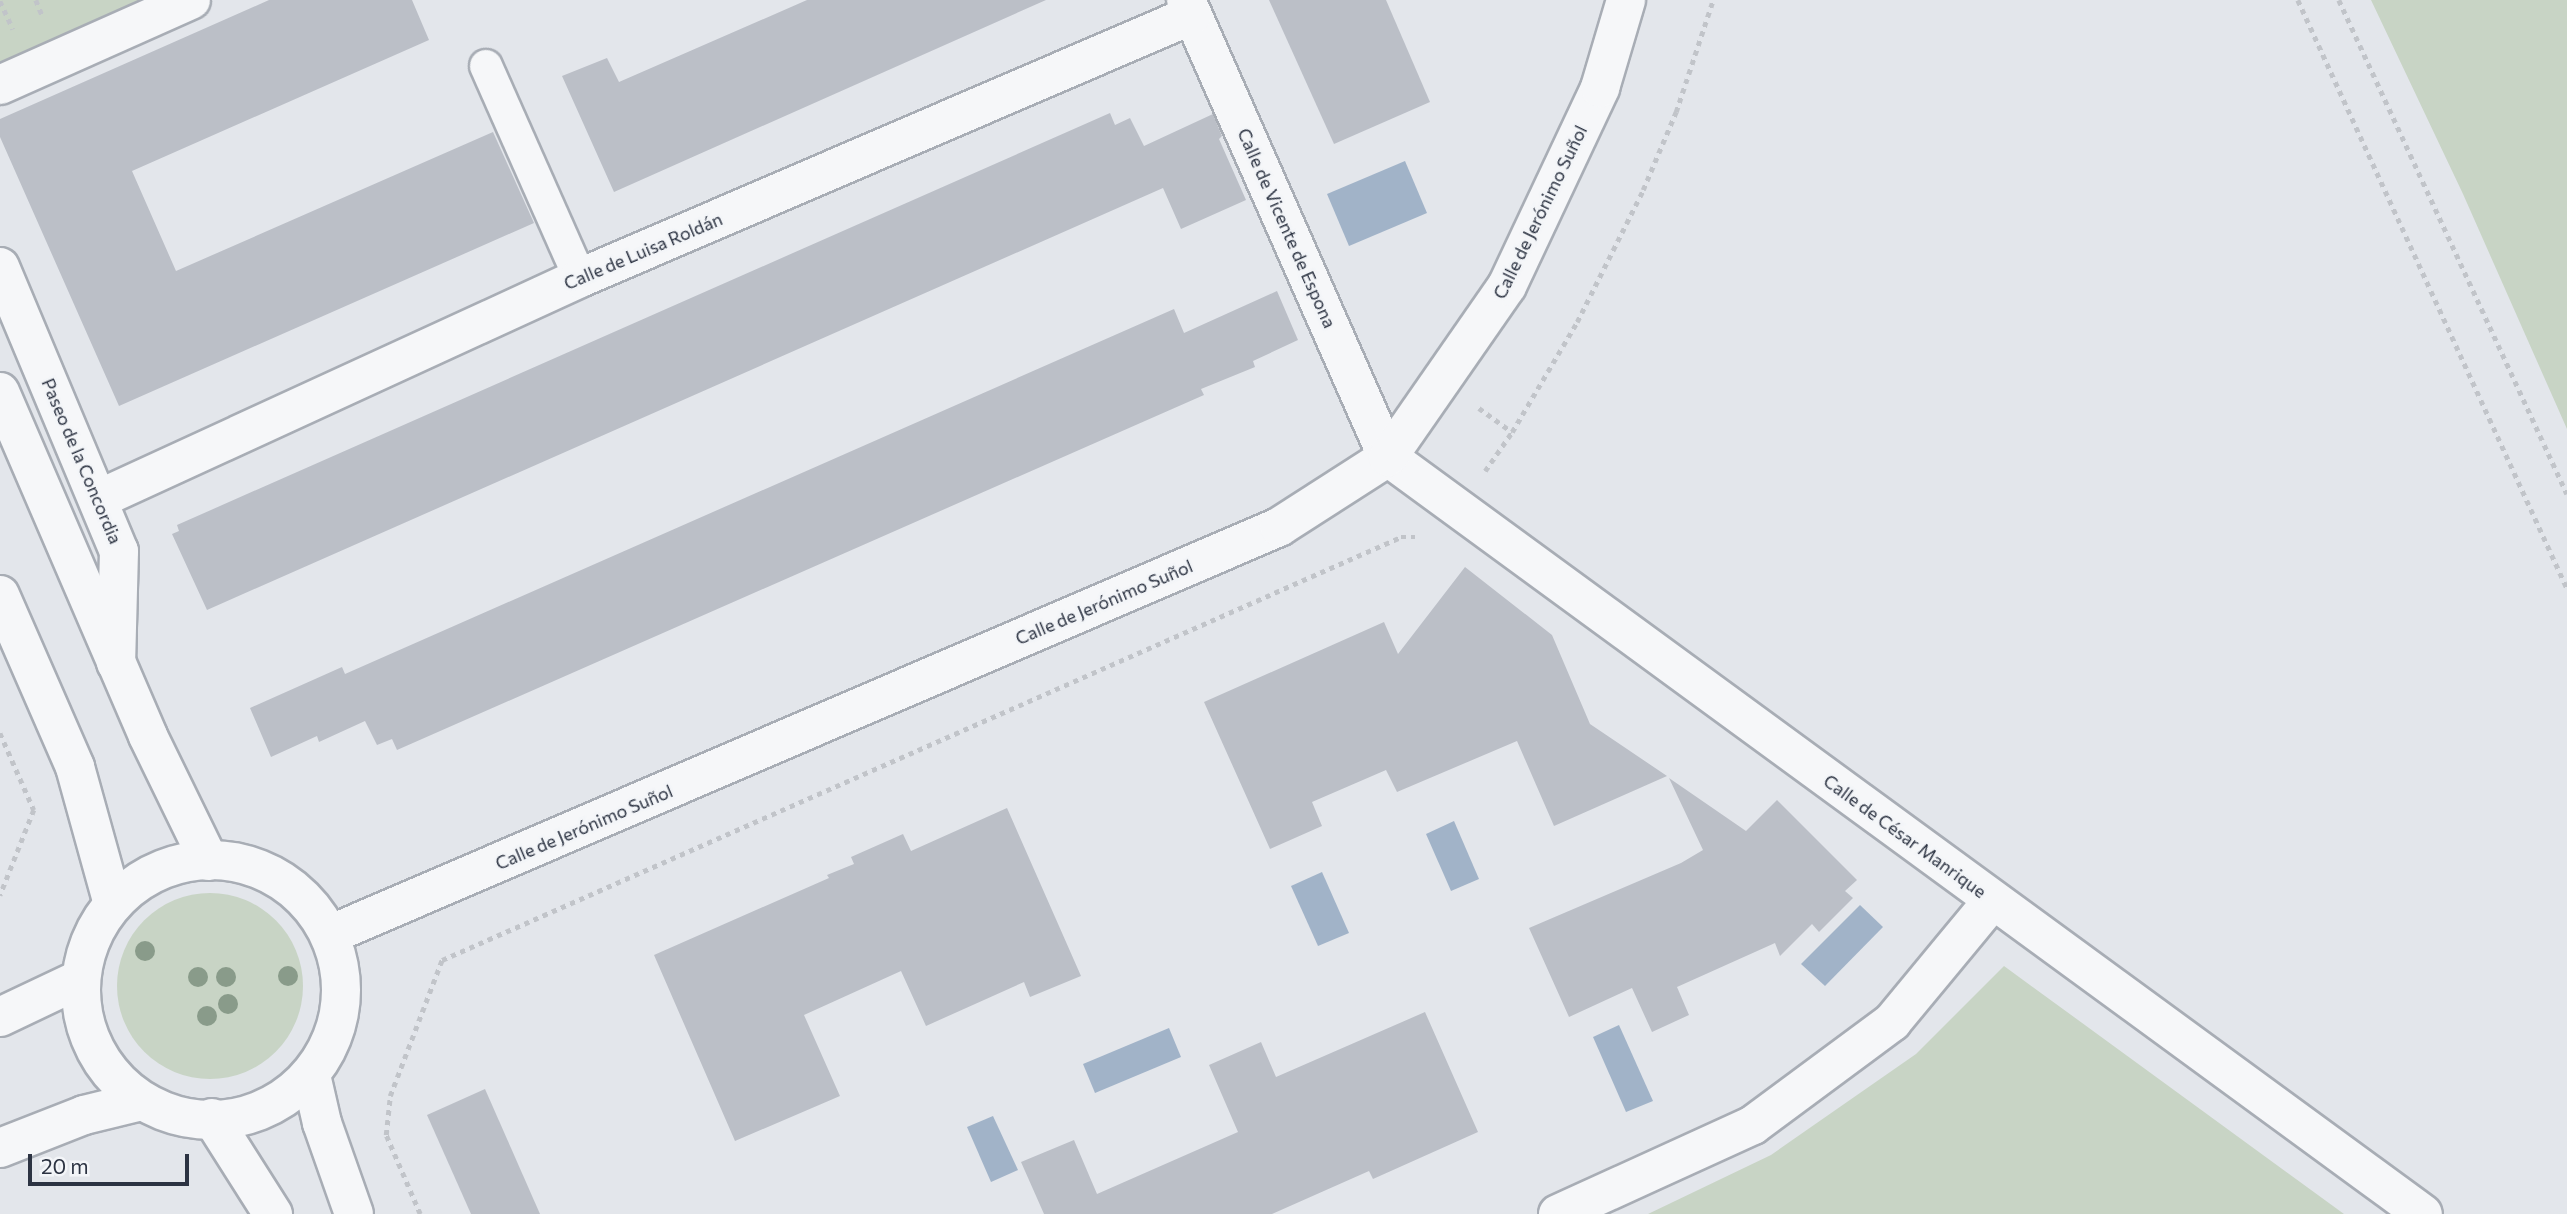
<!DOCTYPE html>
<meta charset="utf-8">
<style>
body{margin:0}
#map{position:relative;width:2567px;height:1214px;overflow:hidden;background:#e3e6eb;font-family:Commissioner,sans-serif}
div>[style]{position:absolute}
[style*='--x']{left:calc(var(--x)*1px);top:calc(var(--y)*1px);width:calc(var(--w)*1px);rotate:calc(var(--a)*1deg)}
.green>*{inset:0;background:#c8d4c5}
.round{border-radius:50%}
.water>*{inset:0;background:#a1b3c8}
.building>*{inset:0;background:#bbbfc7}
.path>*{height:4.5px;margin-top:-2.25px;transform-origin:0;background:repeating-linear-gradient(90deg,#c1c4c9 0 5px,transparent 0 10px)}
.roads{filter:drop-shadow(2px 0 #a8adb5) drop-shadow(-2px 0 #a8adb5) drop-shadow(0 2px #a8adb5) drop-shadow(0 -2px #a8adb5)}
.service>*{height:32px;margin:-16px;padding:0 16px;transform-origin:16px;border-radius:16px;background:#f6f7f9}
.minor>*{height:38px;margin:-19px;padding:0 19px;transform-origin:19px;border-radius:19px;background:#f6f7f9}
.tertiary>*{height:38px;margin:-19px;padding:0 19px;transform-origin:19px;border-radius:19px;background:#f6f7f9}
.tertiary>.ring{margin:-19px;padding:0;box-sizing:content-box;background:none;border:38px solid #f6f7f9;border-radius:50%}
.trees>*{width:20px;height:20px;margin:-10px;border-radius:50%;background:#899b8a}
span{translate:-50% -50%;white-space:nowrap;text-align:center;line-height:1.15;-webkit-text-stroke:5px #f3f5f8;paint-order:stroke}
.street-label{font-size:18px;color:#2c3342}
.scale{position:absolute;left:28px;top:1154px;width:161px;height:32px;box-sizing:border-box;border:4px solid #2c3342;border-top:0;padding-left:9px;font-size:21px;line-height:24px;white-space:nowrap;color:#2c3342;-webkit-text-stroke:5px #f3f5f8;paint-order:stroke}
</style>
<div id="map">
<div class="green">
<div style="clip-path:polygon(0 0,144px 0,0 62px)"></div>
<div style="clip-path:polygon(2371px 0,2567px 0,2567px 429px,2463px 194px)"></div>
<div class="round" style="left:117px;top:893px;width:186px;height:186px"></div>
<div style="clip-path:polygon(2004px 966px,2344px 1214px,1648px 1214px,1771px 1155px,1916px 1054px)"></div>
</div>
<div class="water">
<div style="clip-path:polygon(1405px 161px,1427px 213px,1349px 246px,1327px 194px)"></div>
<div style="clip-path:polygon(1454px 821px,1479px 879px,1451px 891px,1426px 834px)"></div>
<div style="clip-path:polygon(1322px 872px,1349px 933px,1318px 946px,1291px 886px)"></div>
<div style="clip-path:polygon(1860px 905px,1883px 927px,1825px 986px,1801px 964px)"></div>
<div style="clip-path:polygon(1619px 1025px,1653px 1101px,1626px 1112px,1593px 1037px)"></div>
<div style="clip-path:polygon(1169px 1028px,1181px 1057px,1095px 1093px,1083px 1064px)"></div>
<div style="clip-path:polygon(993px 1116px,1018px 1170px,991px 1182px,967px 1127px)"></div>
</div>
<div class="building">
<div style="clip-path:polygon(269px 0,412px 0,429px 40px,132px 171px,176px 271px,493px 132px,534px 223px,119px 406px,0 137px,0 119px)"></div>
<div style="clip-path:polygon(807px 0,1046px 0,614px 192px,562px 76px,607px 58px,619px 82px)"></div>
<div style="clip-path:polygon(1269px 0,1386px 0,1430px 102px,1334px 144px)"></div>
<div style="clip-path:polygon(1110px 113px,1115px 125px,1130px 118px,1144px 146px,1213px 114px,1222px 136px,1219px 139px,1246px 200px,1181px 229px,1163px 188px,207px 610px,172px 534px,179px 531px,177px 525px)"></div>
<div style="clip-path:polygon(1277px 291px,1298px 340px,1253px 361px,1255px 367px,1201px 389px,1204px 395px,397px 750px,392px 739px,377px 745px,365px 721px,319px 742px,317px 736px,271px 757px,250px 708px,342px 667px,345px 674px,1174px 309px,1184px 333px)"></div>
<div style="clip-path:polygon(1465px 567px,1552px 635px,1590px 724px,1667px 776px,1554px 826px,1517px 741px,1397px 792px,1386px 770px,1312px 802px,1322px 826px,1270px 849px,1204px 702px,1384px 622px,1398px 654px)"></div>
<div style="clip-path:polygon(1669px 778px,1746px 831px,1777px 800px,1857px 880px,1845px 891px,1853px 898px,1819px 932px,1812px 924px,1780px 956px,1775px 943px,1677px 987px,1689px 1015px,1652px 1032px,1632px 988px,1569px 1017px,1529px 928px,1681px 863px,1703px 850px)"></div>
<div style="clip-path:polygon(1007px 808px,1081px 976px,1030px 997px,1024px 982px,926px 1026px,901px 971px,804px 1015px,840px 1096px,735px 1141px,654px 955px,829px 878px,827px 875px,854px 864px,851px 857px,903px 834px,911px 851px)"></div>
<div style="clip-path:polygon(1425px 1012px,1478px 1132px,1373px 1179px,1369px 1171px,1272px 1214px,1044px 1214px,1021px 1162px,1074px 1140px,1097px 1194px,1238px 1132px,1209px 1065px,1261px 1042px,1276px 1077px)"></div>
<div style="clip-path:polygon(485px 1089px,540px 1214px,471px 1214px,427px 1115px)"></div>
</div>
<div class="path">
<div style="--x:36;--y:0;--w:16;--a:68"></div>
<div style="--x:2298;--y:0;--w:647;--a:65.42"></div>
<div style="--x:2339;--y:0;--w:544;--a:65.22"></div>
<div style="--x:0;--y:1;--w:31;--a:65"></div>
<div style="--x:1479;--y:408;--w:41;--a:36"></div>
<div style="--x:1485;--y:471;--w:47;--a:-55.3"></div>
<div style="--x:1512;--y:432;--w:128;--a:-59.4"></div>
<div style="--x:1577;--y:322;--w:148;--a:-63.4"></div>
<div style="--x:1643;--y:190;--w:85;--a:-67.1"></div>
<div style="--x:1676;--y:112;--w:118;--a:-71.7"></div>
<div style="--x:0;--y:733;--w:84;--a:66.2"></div>
<div style="--x:34;--y:810;--w:92;--a:111.6"></div>
<div style="--x:420;--y:1214;--w:86;--a:-113.3"></div>
<div style="--x:386;--y:1135;--w:39;--a:-84"></div>
<div style="--x:390;--y:1096;--w:146;--a:-69.1"></div>
<div style="--x:442;--y:960;--w:1048;--a:-23.8"></div>
<div style="--x:1401;--y:537;--w:14;--a:0"></div>
</div>
<div class="roads">
<div class="service">
<div style="--x:486;--y:66;--w:232;--a:66.1"></div>
</div>
<div class="minor">
<div style="--x:1186;--y:0;--w:500;--a:66.2"></div>
<div style="--x:1388;--y:457;--w:1282;--a:36.18"></div>
<div style="--x:0;--y:85;--w:209;--a:-24"></div>
<div style="--x:0;--y:267;--w:308;--a:67.3"></div>
<div style="--x:119;--y:551;--w:112;--a:91.5"></div>
<div style="--x:99;--y:499;--w:529;--a:-24.68"></div>
<div style="--x:580;--y:278;--w:666;--a:-23.26"></div>
<div style="--x:334;--y:933;--w:1029;--a:-23.25"></div>
<div style="--x:1279;--y:527;--w:130;--a:-32.7"></div>
<div style="--x:1388;--y:457;--w:208;--a:-55.2"></div>
<div style="--x:1507;--y:286;--w:219;--a:-64.8"></div>
<div style="--x:1600;--y:88;--w:92;--a:-73.5"></div>
<div style="--x:0;--y:1017;--w:86;--a:-25.4"></div>
<div style="--x:0;--y:1148;--w:90;--a:-21.4"></div>
<div style="--x:84;--y:1115;--w:59;--a:-13.8"></div>
<div style="--x:1558;--y:1214;--w:214;--a:-24.5"></div>
<div style="--x:1753;--y:1125;--w:173;--a:-36.5"></div>
<div style="--x:1892;--y:1022;--w:158;--a:-50.4"></div>
</div>
<div class="tertiary">
<div style="--x:0;--y:392;--w:374;--a:66.7"></div>
<div style="--x:148;--y:736;--w:139;--a:64"></div>
<div style="--x:0;--y:595;--w:188;--a:66.4"></div>
<div style="--x:75;--y:767;--w:142;--a:74.5"></div>
<div class="ring" style="left:81px;top:860px;width:222px;height:222px"></div>
<div style="--x:311;--y:1075;--w:49;--a:77.1"></div>
<div style="--x:322;--y:1123;--w:96;--a:70.6"></div>
<div style="--x:212;--y:1118;--w:114;--a:57.6"></div>
</div>
</div>
<div class="trees">
<div style="left:145px;top:951px"></div>
<div style="left:288px;top:976px"></div>
<div style="left:198px;top:977px"></div>
<div style="left:226px;top:977px"></div>
<div style="left:228px;top:1004px"></div>
<div style="left:207px;top:1016px"></div>
</div>
<div class="street-label">
<span style="left:1540px;top:212px;rotate:-64deg">Calle de Jerónimo Suñol</span>
<span style="left:1287px;top:228px;rotate:66deg">Calle de Vicente de Espona</span>
<span style="left:643px;top:251px;rotate:-23deg">Calle de Luisa Roldán</span>
<span style="left:82px;top:461px;rotate:67deg">Paseo de la Concordia</span>
<span style="left:1104px;top:602px;rotate:-23deg">Calle de Jerónimo Suñol</span>
<span style="left:584px;top:827px;rotate:-23deg">Calle de Jerónimo Suñol</span>
<span style="left:1905px;top:836px;rotate:36deg">Calle de César Manrique</span>
</div>
<div class="scale">20 m</div>
</div>
